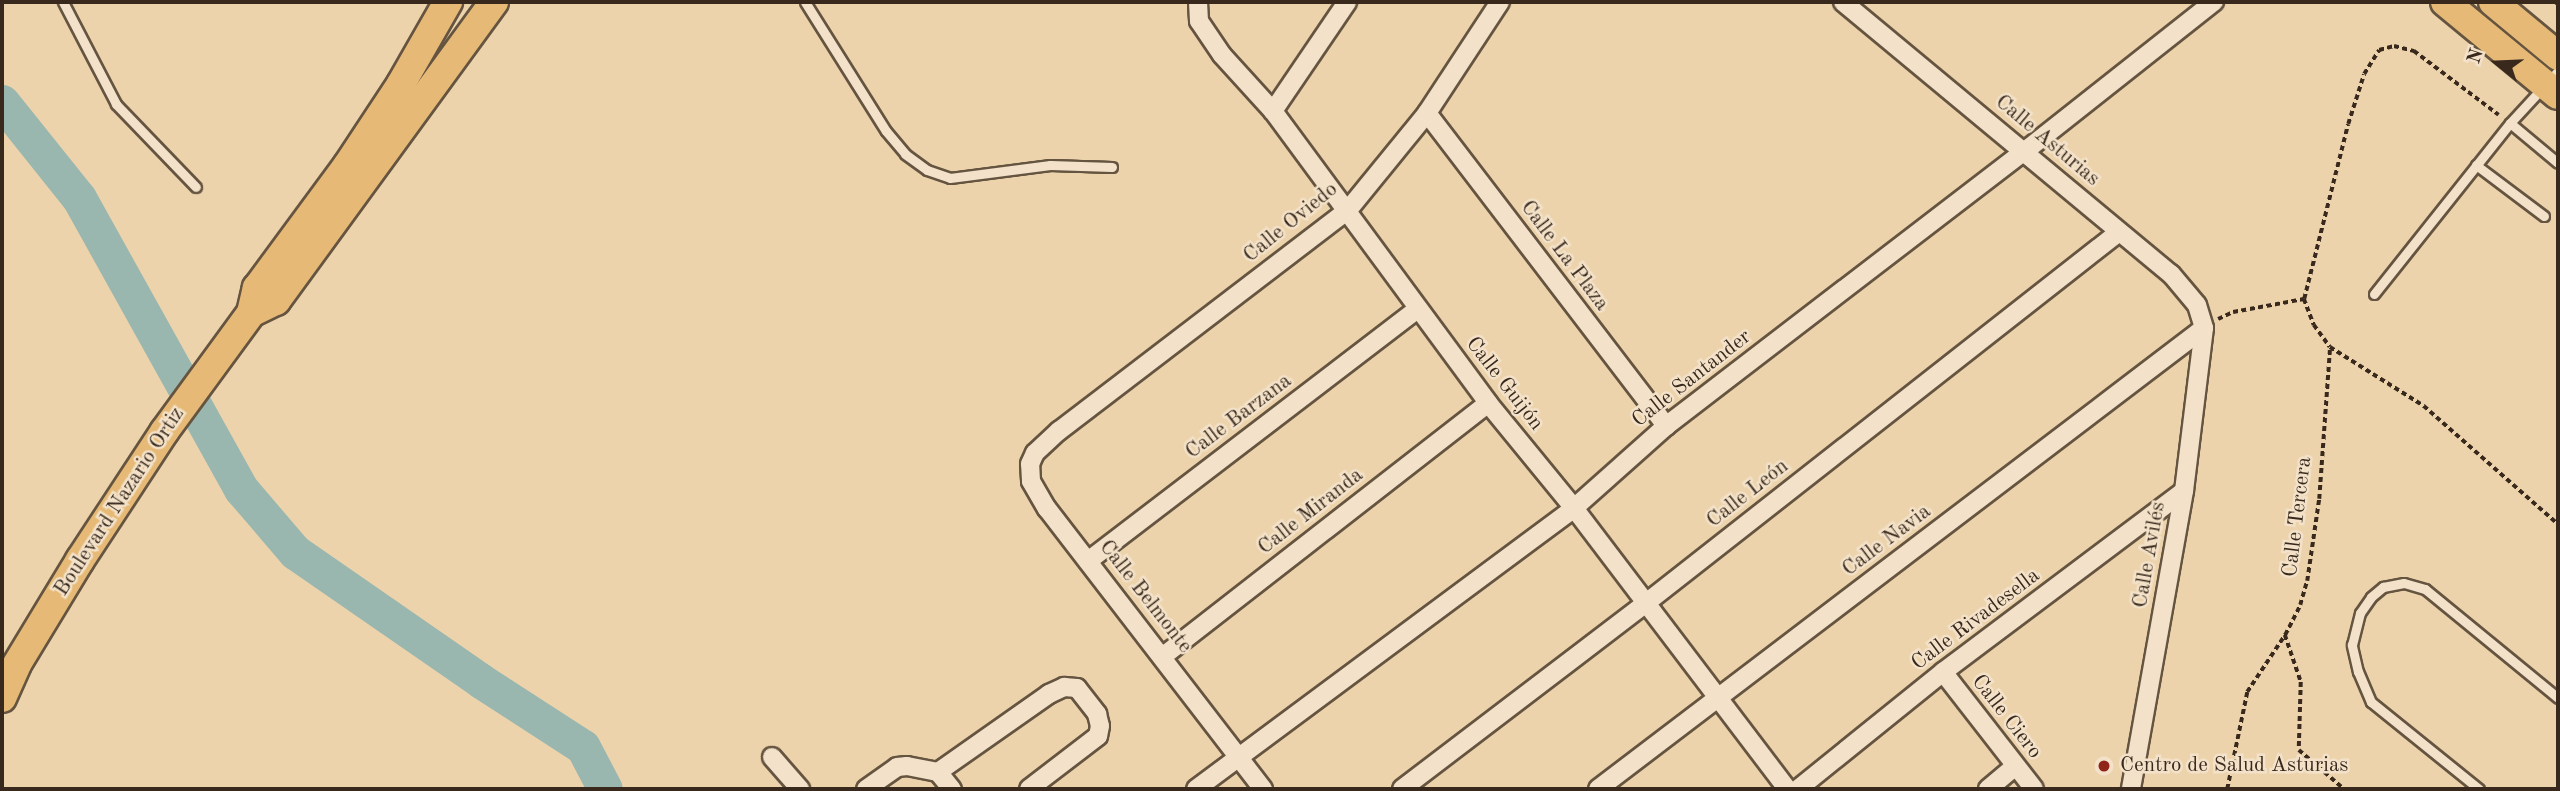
<!DOCTYPE html>
<meta charset="utf-8">
<style>
body{margin:0}
#map{position:relative;width:2560px;height:791px;overflow:hidden;background:#ecd3ac;font-family:"Old Standard TT",serif}
div>[style]{position:absolute}
[style*='--x']{left:calc(var(--x)*1px);top:calc(var(--y)*1px);width:calc(var(--w)*1px);rotate:calc(var(--a)*1deg)}
.river>*{height:35px;margin:-17.5px;padding:0 17.5px;transform-origin:17.5px;border-radius:17.5px;background:#99b7af}
.path>*{height:3.5px;margin-top:-1.75px;transform-origin:0;background:repeating-linear-gradient(90deg,#38291c 0 5px,transparent 0 8.5px)}
.roads{filter:drop-shadow(2px 0 #655440) drop-shadow(-2px 0 #655440) drop-shadow(0 2px #655440) drop-shadow(0 -2px #655440)}
.lane>*{height:9px;margin:-4.5px;padding:0 4.5px;transform-origin:4.5px;border-radius:4.5px;background:#f3e2c9}
.street>*{height:18px;margin:-9px;padding:0 9px;transform-origin:9px;border-radius:9px;background:#f3e2c9}
.primary>*{height:28px;margin:-14px;padding:0 14px;transform-origin:14px;border-radius:14px;background:#e6ba76}
.dots>*{width:19px;height:19px;translate:-50% -50%;box-sizing:border-box;border:4px solid #f3e2c9;border-radius:50%}
span{translate:-50% -50%;white-space:nowrap;text-align:center;line-height:1.15;-webkit-text-stroke:5px #f3e2c9;paint-order:stroke}
.street-label{font-size:21px;color:#38291c}
.poi-label{font-size:21px;color:#38291c}
.left{translate:0 -50%;text-align:left}
.frame{position:absolute;inset:0;border:4px solid #38291c;pointer-events:none}
.north{position:absolute;left:2462px;top:28px;width:70px;height:70px;-webkit-text-stroke:5px #f3e2c9;paint-order:stroke;rotate:288deg;font-size:19px;font-weight:700;line-height:28px;text-align:center;color:#38291c}
.north::after{content:'';display:block;margin:auto;width:24px;height:32px;background:#38291c;clip-path:polygon(50% 0,100% 100%,50% 72%,0 100%)}
</style>
<div id="map">
<div class="river">
<div style="--x:2;--y:102;--w:123;--a:51.3"></div>
<div style="--x:79;--y:198;--w:333;--a:60.9"></div>
<div style="--x:241;--y:489;--w:83;--a:49.4"></div>
<div style="--x:295;--y:552;--w:226;--a:34.7"></div>
<div style="--x:481;--y:681;--w:121;--a:32.9"></div>
<div style="--x:583;--y:747;--w:47;--a:62.4"></div>
</div>
<div class="path">
<div style="--x:2555;--y:2;--w:4;--a:34"></div>
<div style="--x:2304;--y:299;--w:180;--a:-75.9"></div>
<div style="--x:2348;--y:124;--w:52;--a:-72.3"></div>
<div style="--x:2364;--y:74;--w:28;--a:-58"></div>
<div style="--x:2379;--y:50;--w:16;--a:-15"></div>
<div style="--x:2394;--y:46;--w:21;--a:14"></div>
<div style="--x:2414;--y:51;--w:106;--a:37"></div>
<div style="--x:2218;--y:319;--w:17;--a:-25"></div>
<div style="--x:2233;--y:312;--w:72;--a:-10.4"></div>
<div style="--x:2304;--y:299;--w:28;--a:69"></div>
<div style="--x:2314;--y:325;--w:27;--a:54"></div>
<div style="--x:2330;--y:347;--w:111;--a:32.1"></div>
<div style="--x:2424;--y:406;--w:179;--a:41.4"></div>
<div style="--x:2285;--y:635;--w:50;--a:71.2"></div>
<div style="--x:2301;--y:682;--w:68;--a:91.7"></div>
<div style="--x:2299;--y:750;--w:60;--a:40.9"></div>
<div style="--x:2227;--y:789;--w:99;--a:-78.3"></div>
<div style="--x:2247;--y:692;--w:69;--a:-56.3"></div>
<div style="--x:2285;--y:635;--w:34;--a:-63"></div>
<div style="--x:2300;--y:605;--w:25;--a:-74"></div>
<div style="--x:2307;--y:581;--w:83;--a:-81.7"></div>
<div style="--x:2319;--y:499;--w:152;--a:-85.9"></div>
</div>
<div class="roads">
<div class="lane">
<div style="--x:63;--y:2;--w:115;--a:62.5"></div>
<div style="--x:116;--y:104;--w:115;--a:46.1"></div>
<div style="--x:805;--y:2;--w:152;--a:57.9"></div>
<div style="--x:886;--y:131;--w:30;--a:50"></div>
<div style="--x:905;--y:154;--w:27;--a:36"></div>
<div style="--x:927;--y:170;--w:24;--a:19"></div>
<div style="--x:950;--y:178;--w:101;--a:-7.4"></div>
<div style="--x:1050;--y:165;--w:62;--a:1.8"></div>
<div style="--x:2510;--y:123;--w:62;--a:39.8"></div>
<div style="--x:2476;--y:165;--w:85;--a:36.9"></div>
<div style="--x:2374;--y:294;--w:218;--a:-51.5"></div>
<div style="--x:2510;--y:123;--w:71;--a:-47.3"></div>
<div style="--x:2479;--y:789;--w:139;--a:-141.1"></div>
<div style="--x:2371;--y:702;--w:33;--a:-113"></div>
<div style="--x:2358;--y:672;--w:28;--a:-103"></div>
<div style="--x:2352;--y:645;--w:33;--a:-76"></div>
<div style="--x:2360;--y:613;--w:19;--a:-55"></div>
<div style="--x:2371;--y:597;--w:16;--a:-40"></div>
<div style="--x:2383;--y:587;--w:21;--a:-11"></div>
<div style="--x:2404;--y:583;--w:22;--a:16"></div>
<div style="--x:2425;--y:589;--w:172;--a:39.3"></div>
</div>
<div class="street">
<div style="--x:1198;--y:2;--w:19;--a:87"></div>
<div style="--x:1199;--y:21;--w:41;--a:55.9"></div>
<div style="--x:1222;--y:55;--w:76;--a:47.7"></div>
<div style="--x:1273;--y:111;--w:363;--a:53.6"></div>
<div style="--x:1488;--y:403;--w:136;--a:50.7"></div>
<div style="--x:1574;--y:508;--w:353;--a:52.8"></div>
<div style="--x:1843;--y:2;--w:426;--a:39.7"></div>
<div style="--x:2171;--y:274;--w:40;--a:50"></div>
<div style="--x:2197;--y:305;--w:24;--a:73"></div>
<div style="--x:2204;--y:328;--w:164;--a:97"></div>
<div style="--x:2184;--y:491;--w:303;--a:100.1"></div>
<div style="--x:1273;--y:111;--w:132;--a:-55.8"></div>
<div style="--x:1427;--y:113;--w:394;--a:52.6"></div>
<div style="--x:1088;--y:561;--w:415;--a:-37.4"></div>
<div style="--x:1162;--y:657;--w:413;--a:-37.9"></div>
<div style="--x:1943;--y:672;--w:148;--a:52.1"></div>
<div style="--x:772;--y:757;--w:43;--a:48.8"></div>
<div style="--x:938;--y:772;--w:136;--a:-35.1"></div>
<div style="--x:1049;--y:694;--w:17;--a:-25"></div>
<div style="--x:1064;--y:687;--w:13;--a:4"></div>
<div style="--x:1077;--y:688;--w:33;--a:52"></div>
<div style="--x:1097;--y:714;--w:12;--a:76"></div>
<div style="--x:1100;--y:726;--w:10;--a:101"></div>
<div style="--x:1098;--y:736;--w:87;--a:142.5"></div>
<div style="--x:866;--y:789;--w:38;--a:-35"></div>
<div style="--x:897;--y:767;--w:10;--a:-6"></div>
<div style="--x:907;--y:766;--w:32;--a:11"></div>
<div style="--x:938;--y:772;--w:22;--a:51"></div>
<div style="--x:1196;--y:789;--w:471;--a:-36.6"></div>
<div style="--x:1574;--y:508;--w:123;--a:-41.7"></div>
<div style="--x:1666;--y:426;--w:452;--a:-37.5"></div>
<div style="--x:2025;--y:151;--w:241;--a:-38.3"></div>
<div style="--x:1263;--y:789;--w:354;--a:-127.6"></div>
<div style="--x:1047;--y:509;--w:32;--a:-120"></div>
<div style="--x:1031;--y:481;--w:17;--a:-93"></div>
<div style="--x:1030;--y:464;--w:12;--a:-66"></div>
<div style="--x:1035;--y:453;--w:33;--a:-43"></div>
<div style="--x:1059;--y:431;--w:364;--a:-37.4"></div>
<div style="--x:1348;--y:210;--w:125;--a:-50.8"></div>
<div style="--x:1427;--y:113;--w:133;--a:-56.7"></div>
<div style="--x:1402;--y:789;--w:307;--a:-37.3"></div>
<div style="--x:1646;--y:603;--w:601;--a:-38.11"></div>
<div style="--x:1598;--y:789;--w:761;--a:-37.26"></div>
<div style="--x:1798;--y:789;--w:186;--a:-38.9"></div>
<div style="--x:1943;--y:672;--w:301;--a:-36.9"></div>
<div style="--x:1988;--y:789;--w:35;--a:-40"></div>
</div>
<div class="primary">
<div style="--x:2445;--y:2;--w:146;--a:39.5"></div>
<div style="--x:2493;--y:2;--w:85;--a:39.7"></div>
<div style="--x:251;--y:313;--w:28;--a:-26"></div>
<div style="--x:276;--y:301;--w:370;--a:-53.9"></div>
<div style="--x:2;--y:698;--w:37;--a:-66"></div>
<div style="--x:17;--y:664;--w:122;--a:-58.8"></div>
<div style="--x:80;--y:560;--w:153;--a:-56.7"></div>
<div style="--x:164;--y:432;--w:147;--a:-53.8"></div>
<div style="--x:251;--y:313;--w:26;--a:-77"></div>
<div style="--x:257;--y:288;--w:152;--a:-53.6"></div>
<div style="--x:347;--y:166;--w:98;--a:-56.6"></div>
<div style="--x:401;--y:84;--w:95;--a:-60.2"></div>
</div>
</div>
<div class="dots">
<div style="left:2104px;top:766px;background:#8f2418"></div>
</div>
<div class="street-label">
<span style="left:2047px;top:141px;rotate:40deg">Calle Asturias</span>
<span style="left:1291px;top:223px;rotate:-39deg">Calle Oviedo</span>
<span style="left:1564px;top:256px;rotate:53deg">Calle La Plaza</span>
<span style="left:1692px;top:379px;rotate:-38deg">Calle Santander</span>
<span style="left:1504px;top:384px;rotate:52deg">Calle Guijón</span>
<span style="left:1239px;top:417px;rotate:-37deg">Calle Barzana</span>
<span style="left:1748px;top:494px;rotate:-38deg">Calle León</span>
<span style="left:120px;top:502px;rotate:-57deg">Boulevard Nazario Ortiz</span>
<span style="left:1311px;top:512px;rotate:-38deg">Calle Miranda</span>
<span style="left:2298px;top:517px;rotate:-83deg">Calle Tercera</span>
<span style="left:1887px;top:541px;rotate:-37deg">Calle Navia</span>
<span style="left:2150px;top:555px;rotate:-80deg">Calle Avilés</span>
<span style="left:1145px;top:597px;rotate:52deg">Calle Belmonte</span>
<span style="left:1976px;top:620px;rotate:-37deg">Calle Rivadesella</span>
<span style="left:2006px;top:717px;rotate:52deg">Calle Ciero</span>
</div>
<div class="poi-label">
<span class="left" style="left:2120px;top:766px">Centro de Salud Asturias</span>
</div>
<div class="frame"></div>
<div class="north">N</div>
</div>
